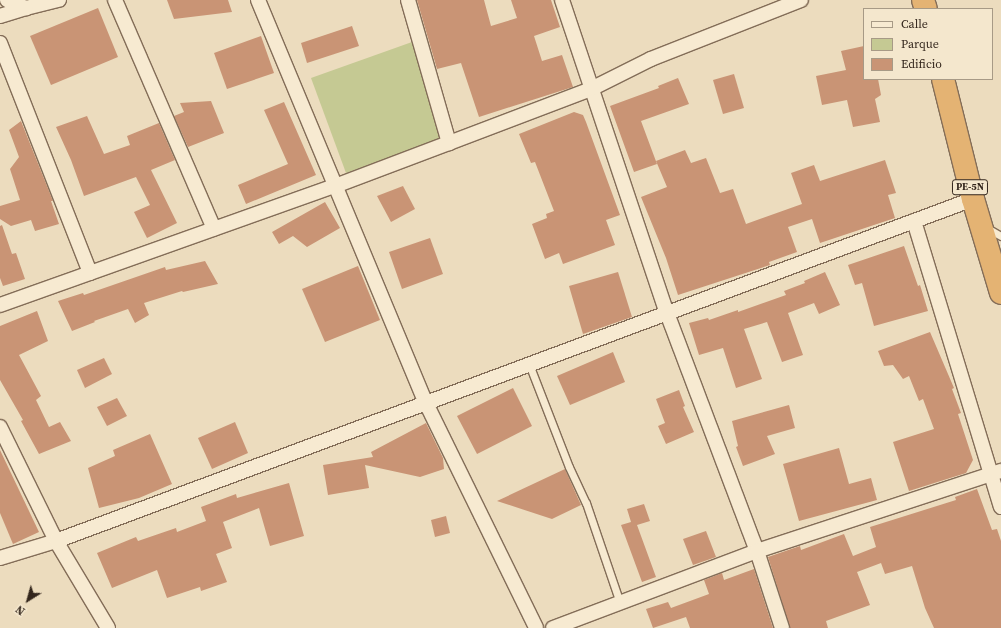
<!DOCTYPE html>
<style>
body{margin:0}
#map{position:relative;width:1001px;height:628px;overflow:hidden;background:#ecdcbe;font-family:"Source Serif 4",serif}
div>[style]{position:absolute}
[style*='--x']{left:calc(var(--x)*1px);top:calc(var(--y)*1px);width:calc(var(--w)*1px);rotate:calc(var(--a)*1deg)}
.green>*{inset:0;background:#c5c993}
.building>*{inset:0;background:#c99475}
.roads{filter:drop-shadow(1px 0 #836d58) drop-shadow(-1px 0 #836d58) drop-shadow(0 1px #836d58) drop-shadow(0 -1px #836d58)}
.service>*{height:7px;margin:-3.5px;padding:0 3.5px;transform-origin:3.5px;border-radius:3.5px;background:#f7ead1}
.minor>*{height:14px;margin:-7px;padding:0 7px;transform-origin:7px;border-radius:7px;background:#f7ead1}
.trunk>*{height:22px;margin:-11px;padding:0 11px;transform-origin:11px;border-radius:11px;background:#e4b373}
span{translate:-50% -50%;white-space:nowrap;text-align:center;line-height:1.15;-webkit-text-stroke:4px #f4e7cd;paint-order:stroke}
.shield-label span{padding:1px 3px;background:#f4e7cd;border:1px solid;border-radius:3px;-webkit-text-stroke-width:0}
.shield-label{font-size:10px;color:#33261c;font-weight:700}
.legend{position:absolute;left:863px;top:8px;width:130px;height:72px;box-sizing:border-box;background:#f4e7cd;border:1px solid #a79a86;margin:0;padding:5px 7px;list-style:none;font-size:12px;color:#33261c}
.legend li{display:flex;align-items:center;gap:8px;height:20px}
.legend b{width:20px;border:1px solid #a79a86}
.north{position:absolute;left:8px;top:580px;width:40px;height:40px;-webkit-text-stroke:3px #f4e7cd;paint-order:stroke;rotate:217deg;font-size:11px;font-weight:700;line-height:16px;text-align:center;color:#33261c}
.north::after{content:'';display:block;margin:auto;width:14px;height:18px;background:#33261c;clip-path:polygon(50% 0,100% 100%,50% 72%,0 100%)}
</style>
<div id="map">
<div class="green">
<div style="clip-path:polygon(412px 42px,447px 137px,346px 173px,311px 78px)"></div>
</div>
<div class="building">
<div style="clip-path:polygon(167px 0,228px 0,232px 12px,174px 19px)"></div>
<div style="clip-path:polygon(417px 0,484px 0,491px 26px,517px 18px,511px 0,551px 0,560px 27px,534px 36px,542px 61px,562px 55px,573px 87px,479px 117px,461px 63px,437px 69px)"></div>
<div style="clip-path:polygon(98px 8px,118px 57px,51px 85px,30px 36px)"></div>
<div style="clip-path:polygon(352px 26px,359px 46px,307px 63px,301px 43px)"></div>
<div style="clip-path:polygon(261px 36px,274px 73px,227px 89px,214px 53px)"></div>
<div style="clip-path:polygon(864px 46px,864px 79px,878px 79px,881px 95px,875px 99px,880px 122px,853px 127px,847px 100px,822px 105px,816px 76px,846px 70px,841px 51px)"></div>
<div style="clip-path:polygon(734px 74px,744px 108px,723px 114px,713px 80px)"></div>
<div style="clip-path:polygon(678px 78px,689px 104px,641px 121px,657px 164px,634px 172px,610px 106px,659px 88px,658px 86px)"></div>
<div style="clip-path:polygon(211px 101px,224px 133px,188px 147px,174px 116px,184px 112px,180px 103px)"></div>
<div style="clip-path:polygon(284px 102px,316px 175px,246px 204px,238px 185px,288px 164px,264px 110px)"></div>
<div style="clip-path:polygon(574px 112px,583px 115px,586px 122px,620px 215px,606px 220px,615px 245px,563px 264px,559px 253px,545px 259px,532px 224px,547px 218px,546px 214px,554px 211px,535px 162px,531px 163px,519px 134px)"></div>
<div style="clip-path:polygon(87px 116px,104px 154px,130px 145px,127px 136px,159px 123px,175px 160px,151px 170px,177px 223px,147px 238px,134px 212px,150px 205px,136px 177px,84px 196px,71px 160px,56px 127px)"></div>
<div style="clip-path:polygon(21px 121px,53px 201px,51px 201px,59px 224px,35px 231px,31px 220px,11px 226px,0 219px,0 206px,20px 200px,10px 169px,19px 157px,9px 130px)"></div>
<div style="clip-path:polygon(685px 150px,691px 163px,706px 158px,720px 193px,733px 189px,746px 224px,802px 204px,791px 173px,814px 165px,820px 181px,885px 160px,896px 193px,888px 195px,895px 218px,820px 243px,812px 219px,788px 227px,797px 252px,769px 262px,770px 265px,678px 295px,666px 258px,641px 197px,667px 187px,656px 161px)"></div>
<div style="clip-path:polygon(403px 186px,415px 209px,391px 222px,377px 196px)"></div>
<div style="clip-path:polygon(325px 202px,340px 228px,307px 247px,293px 236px,279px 244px,272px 232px)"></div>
<div style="clip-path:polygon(2px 225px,12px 254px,16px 253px,25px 279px,3px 286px,0 278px,0 226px)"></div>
<div style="clip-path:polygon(430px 238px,443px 274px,402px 289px,389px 252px)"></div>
<div style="clip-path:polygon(904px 246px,918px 286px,920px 285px,928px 311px,874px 326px,862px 283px,855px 285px,848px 265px)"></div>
<div style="clip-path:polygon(205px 261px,218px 284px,183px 292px,182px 291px,144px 303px,149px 315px,135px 323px,128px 309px,94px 321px,95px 322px,72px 331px,58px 301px,83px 293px,84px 295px,165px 267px,166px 270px)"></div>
<div style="clip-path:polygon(358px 266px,380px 320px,325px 342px,302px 289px)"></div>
<div style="clip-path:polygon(618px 272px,632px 317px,583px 334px,569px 286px)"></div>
<div style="clip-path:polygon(825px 272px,840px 305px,819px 314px,814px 303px,788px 313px,803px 355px,782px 362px,767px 322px,744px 329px,762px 379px,736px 388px,723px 348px,699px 355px,689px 323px,708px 318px,709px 320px,738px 310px,738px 312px,786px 295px,784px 291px,805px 283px,804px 281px)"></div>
<div style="clip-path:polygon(37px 311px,48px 341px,19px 355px,41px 396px,36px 400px,49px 427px,60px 422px,71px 441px,39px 454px,21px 421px,23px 420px,0 380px,0 326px)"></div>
<div style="clip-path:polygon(930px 332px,954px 388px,952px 389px,961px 413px,958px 414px,973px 460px,966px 473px,909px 491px,893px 442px,934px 429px,923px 399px,919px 401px,909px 376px,903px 379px,893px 365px,884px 366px,878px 351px)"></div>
<div style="clip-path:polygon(613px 352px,625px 382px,570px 405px,557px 376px)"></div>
<div style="clip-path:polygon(104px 358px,112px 374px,85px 388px,77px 370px)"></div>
<div style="clip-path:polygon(513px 388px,532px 426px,477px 454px,457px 416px)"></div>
<div style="clip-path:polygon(679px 390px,685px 406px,683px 407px,694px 432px,666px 444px,658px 426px,665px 423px,656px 399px)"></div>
<div style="clip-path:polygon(117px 398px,127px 416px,107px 426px,97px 407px)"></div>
<div style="clip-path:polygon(789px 405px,795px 428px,767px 436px,775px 454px,743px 466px,736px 447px,738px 446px,732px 421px)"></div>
<div style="clip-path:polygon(235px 422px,248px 453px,212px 469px,198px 438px)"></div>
<div style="clip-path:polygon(426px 423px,443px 458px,444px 469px,420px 477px,365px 465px,369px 488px,328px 495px,323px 465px,373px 457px,371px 452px)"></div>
<div style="clip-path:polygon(150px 434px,172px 484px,139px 498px,99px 508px,88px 468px,115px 456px,113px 450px)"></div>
<div style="clip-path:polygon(839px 448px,849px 484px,871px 478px,877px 500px,799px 521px,783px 464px)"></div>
<div style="clip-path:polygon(0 450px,39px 532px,13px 544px,0 513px)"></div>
<div style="clip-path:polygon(565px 469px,581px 505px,552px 519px,497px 501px)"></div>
<div style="clip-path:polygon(289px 483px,304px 536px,270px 546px,259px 508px,223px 522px,232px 548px,216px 554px,227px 582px,201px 591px,200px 587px,167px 598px,157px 570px,112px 588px,97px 553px,136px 537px,138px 541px,176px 528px,177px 532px,206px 521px,201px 507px,236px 494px,237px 498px)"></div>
<div style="clip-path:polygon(977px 489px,992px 530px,997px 529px,1001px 541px,1001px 628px,934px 628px,925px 608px,912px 566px,885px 574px,881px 563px,857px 572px,870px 605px,826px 621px,828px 628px,790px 628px,768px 557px,800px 546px,801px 550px,844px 534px,853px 556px,876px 547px,870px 527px,956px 500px,955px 497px)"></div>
<div style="clip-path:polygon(644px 504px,650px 521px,637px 525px,656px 577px,642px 582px,621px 525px,631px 522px,627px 509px)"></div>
<div style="clip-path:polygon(446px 516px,450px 533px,435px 537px,431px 520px)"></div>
<div style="clip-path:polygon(706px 531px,716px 557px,693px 565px,683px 539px)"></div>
<div style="clip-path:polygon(754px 569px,773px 628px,690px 628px,686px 617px,653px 628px,646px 609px,668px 602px,671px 608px,709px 594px,704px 580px,722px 573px,724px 580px)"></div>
</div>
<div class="roads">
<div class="service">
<div style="--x:987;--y:228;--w:16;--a:30"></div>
<div style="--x:529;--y:364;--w:110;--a:68.8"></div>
<div style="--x:569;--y:467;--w:40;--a:65"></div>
<div style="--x:586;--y:503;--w:106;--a:71.2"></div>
</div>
<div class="minor">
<div style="--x:7;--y:0;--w:21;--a:23"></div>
<div style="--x:26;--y:8;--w:34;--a:-14"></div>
<div style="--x:115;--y:0;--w:249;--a:66.6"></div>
<div style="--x:258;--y:0;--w:437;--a:67.4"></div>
<div style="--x:426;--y:403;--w:250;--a:63.9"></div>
<div style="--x:408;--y:0;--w:149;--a:74"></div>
<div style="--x:562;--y:0;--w:330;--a:71.5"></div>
<div style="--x:667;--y:313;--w:254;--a:69.3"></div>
<div style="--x:757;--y:551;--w:81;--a:72"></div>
<div style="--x:0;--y:16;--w:27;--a:-17"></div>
<div style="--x:0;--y:43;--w:247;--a:68.6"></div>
<div style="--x:914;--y:221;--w:299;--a:73.1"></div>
<div style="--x:0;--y:305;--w:356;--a:-19.6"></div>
<div style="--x:335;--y:186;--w:122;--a:-20.7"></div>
<div style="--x:449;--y:143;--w:152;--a:-20.8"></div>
<div style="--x:591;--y:89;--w:67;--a:-26.6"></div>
<div style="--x:651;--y:59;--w:161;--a:-21.5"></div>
<div style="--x:0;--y:427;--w:127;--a:63.8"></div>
<div style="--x:56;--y:541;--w:101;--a:59.1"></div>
<div style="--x:0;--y:558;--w:59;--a:-16.9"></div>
<div style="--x:56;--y:541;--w:979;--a:-20.45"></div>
<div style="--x:553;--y:628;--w:218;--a:-20.7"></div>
<div style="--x:757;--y:551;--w:257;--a:-18.2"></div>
</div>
<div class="trunk">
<div style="--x:923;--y:0;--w:9;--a:72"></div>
<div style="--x:943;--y:79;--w:124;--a:76"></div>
<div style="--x:973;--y:199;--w:98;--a:73.4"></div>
</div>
</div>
<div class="shield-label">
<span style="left:970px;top:187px">PE-5N</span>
</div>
<ul class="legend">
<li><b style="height:5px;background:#f7ead1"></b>Calle</li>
<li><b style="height:11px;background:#c5c993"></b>Parque</li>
<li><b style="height:11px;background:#c99475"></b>Edificio</li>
</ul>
<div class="north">N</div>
</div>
